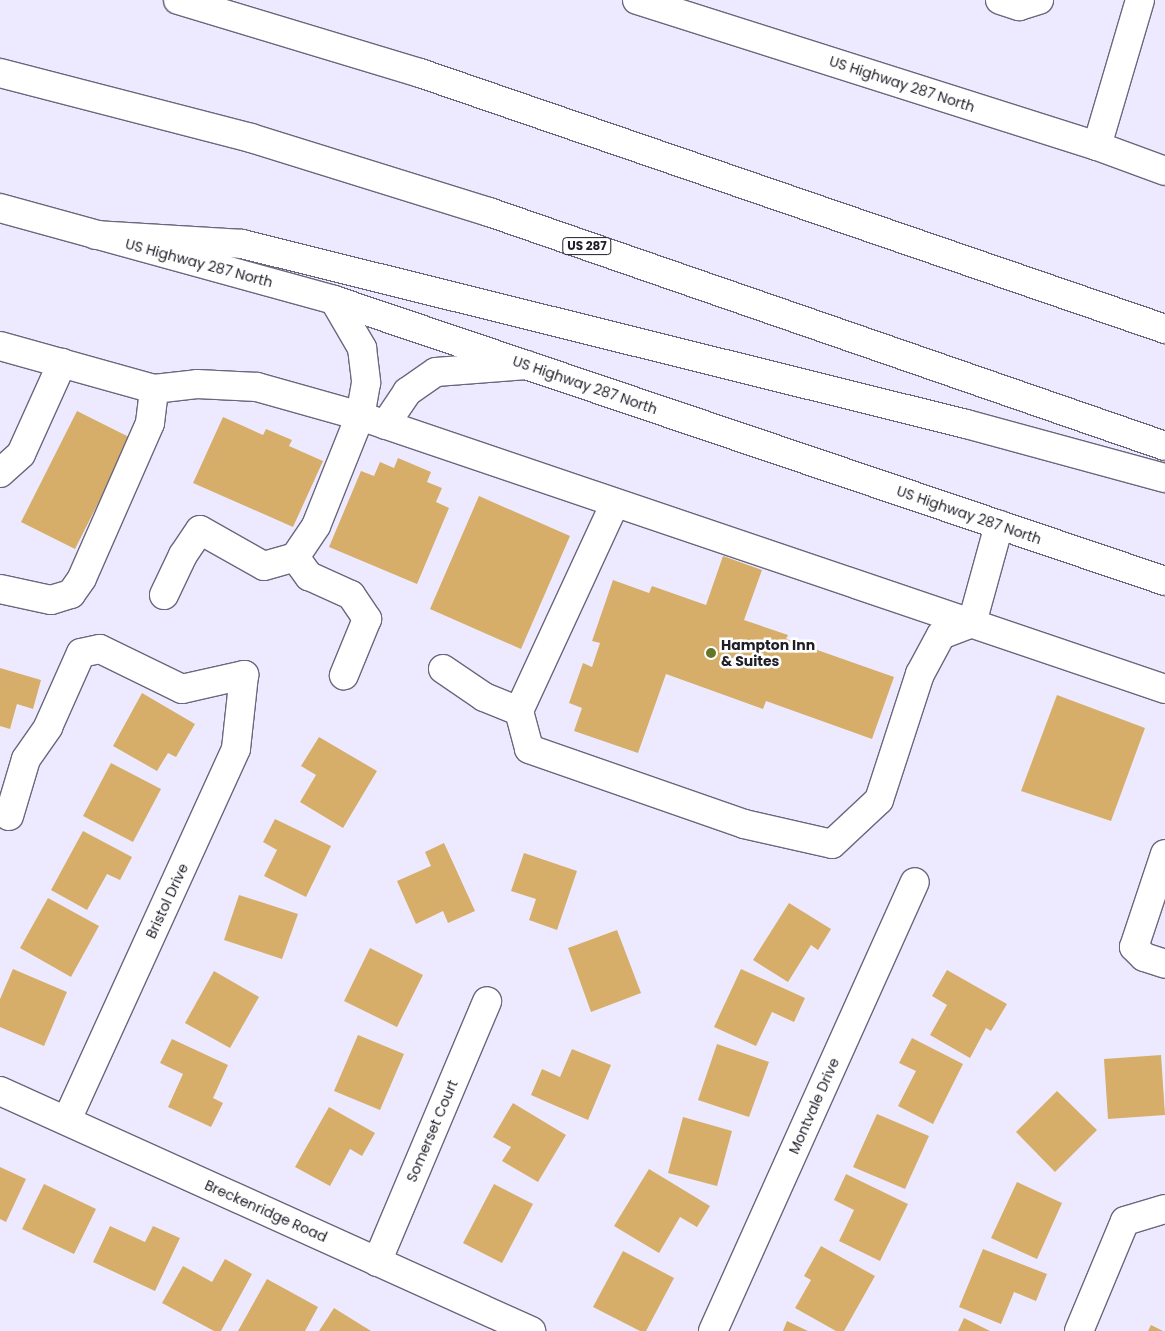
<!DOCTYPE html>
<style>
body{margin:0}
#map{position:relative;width:1165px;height:1331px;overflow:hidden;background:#edeaff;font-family:Poppins,sans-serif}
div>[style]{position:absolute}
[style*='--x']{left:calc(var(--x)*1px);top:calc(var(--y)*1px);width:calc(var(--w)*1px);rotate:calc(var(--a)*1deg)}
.building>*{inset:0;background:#d6ae69}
.roads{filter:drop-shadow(1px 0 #6a677d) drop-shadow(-1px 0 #6a677d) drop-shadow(0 1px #6a677d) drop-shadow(0 -1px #6a677d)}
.minor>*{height:28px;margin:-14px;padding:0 14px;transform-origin:14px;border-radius:14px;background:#fff}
.major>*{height:28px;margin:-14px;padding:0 14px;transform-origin:14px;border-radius:14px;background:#fff}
.highway>*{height:28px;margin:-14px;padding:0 14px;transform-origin:14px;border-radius:14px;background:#fff}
.dots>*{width:14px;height:14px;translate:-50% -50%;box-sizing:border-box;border:2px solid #fff;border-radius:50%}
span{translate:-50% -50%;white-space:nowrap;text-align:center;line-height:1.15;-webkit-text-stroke:5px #fff;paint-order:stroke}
.shield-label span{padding:1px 4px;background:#fff;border:1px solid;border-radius:4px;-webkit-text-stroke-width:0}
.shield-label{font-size:12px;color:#201e27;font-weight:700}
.street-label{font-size:14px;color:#201e27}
.poi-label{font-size:14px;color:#201e27;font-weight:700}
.left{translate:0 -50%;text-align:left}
</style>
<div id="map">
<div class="building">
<div style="clip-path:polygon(77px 411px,131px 438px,75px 549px,21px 522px)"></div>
<div style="clip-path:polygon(223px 417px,263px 435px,266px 429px,292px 440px,289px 446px,323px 461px,293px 527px,193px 483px)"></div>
<div style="clip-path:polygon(398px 458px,431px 472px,427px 482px,442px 488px,436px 502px,449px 508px,417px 584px,329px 547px,361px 471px,374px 476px,380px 462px,394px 468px)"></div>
<div style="clip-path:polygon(479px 496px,570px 536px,521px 649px,430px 609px)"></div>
<div style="clip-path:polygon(723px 556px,762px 570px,744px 620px,788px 635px,786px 639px,894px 677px,872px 739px,766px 701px,763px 709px,666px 674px,638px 753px,574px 731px,582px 708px,569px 703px,583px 663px,592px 667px,600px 643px,592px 641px,613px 580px,649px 593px,652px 586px,706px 605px)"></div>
<div style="clip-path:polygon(0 668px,41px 680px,33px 709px,17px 704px,10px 729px,0 726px)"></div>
<div style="clip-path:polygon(142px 693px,195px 724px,176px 757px,168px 753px,157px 771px,113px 746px)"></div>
<div style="clip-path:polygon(1057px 695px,1145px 728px,1111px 821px,1021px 791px)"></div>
<div style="clip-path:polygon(319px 737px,377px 771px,343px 828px,300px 802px,316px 775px,301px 766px)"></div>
<div style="clip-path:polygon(111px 763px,161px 789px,133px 842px,83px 816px)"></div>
<div style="clip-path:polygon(275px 819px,331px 846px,306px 897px,264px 876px,277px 850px,263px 842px)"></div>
<div style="clip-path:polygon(83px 831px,132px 857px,120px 880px,107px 874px,87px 910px,51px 890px)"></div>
<div style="clip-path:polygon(444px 843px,475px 911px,448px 923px,443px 911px,416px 924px,397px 881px,431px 866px,425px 852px)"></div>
<div style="clip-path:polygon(524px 853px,577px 871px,557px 930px,529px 920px,536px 899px,511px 891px)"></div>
<div style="clip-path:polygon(239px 895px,298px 914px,282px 959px,224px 940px)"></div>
<div style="clip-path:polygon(48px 898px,99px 926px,71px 977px,20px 948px)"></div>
<div style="clip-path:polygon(789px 903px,831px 929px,818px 950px,811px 945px,788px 982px,753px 960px)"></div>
<div style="clip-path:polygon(617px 930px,641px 993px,591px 1012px,568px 948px)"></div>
<div style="clip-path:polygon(370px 948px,423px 975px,397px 1027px,344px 1001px)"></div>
<div style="clip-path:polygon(13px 969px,67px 992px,44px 1046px,0 1027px,0 999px)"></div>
<div style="clip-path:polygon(741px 969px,805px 998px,794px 1022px,772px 1012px,756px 1046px,714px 1027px)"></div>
<div style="clip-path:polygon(947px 970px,1007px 1004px,991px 1031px,986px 1028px,970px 1058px,930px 1035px,947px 1005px,932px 996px)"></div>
<div style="clip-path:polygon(214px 971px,259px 997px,230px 1048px,185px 1023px)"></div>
<div style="clip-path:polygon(358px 1035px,404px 1054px,380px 1110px,334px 1091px)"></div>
<div style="clip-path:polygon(912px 1038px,963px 1064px,933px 1124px,898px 1106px,916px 1071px,899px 1063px)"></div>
<div style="clip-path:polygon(172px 1039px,228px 1065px,213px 1098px,223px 1103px,211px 1127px,168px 1107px,183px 1074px,160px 1063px)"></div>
<div style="clip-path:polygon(717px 1044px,769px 1062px,749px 1117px,698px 1100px)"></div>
<div style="clip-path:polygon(572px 1049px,611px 1065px,588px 1120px,531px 1095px,542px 1069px,560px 1077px)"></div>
<div style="clip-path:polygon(1161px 1055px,1165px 1115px,1108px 1119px,1104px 1059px)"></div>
<div style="clip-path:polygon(1057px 1091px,1097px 1130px,1055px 1172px,1016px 1132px)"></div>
<div style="clip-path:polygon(513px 1103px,566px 1135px,538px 1182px,502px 1161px,511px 1147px,493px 1137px)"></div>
<div style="clip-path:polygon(329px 1107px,375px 1133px,362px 1156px,350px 1149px,330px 1186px,295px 1167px)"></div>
<div style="clip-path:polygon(877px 1114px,929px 1136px,905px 1189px,853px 1167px)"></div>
<div style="clip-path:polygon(683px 1117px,732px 1131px,717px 1186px,668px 1173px)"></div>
<div style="clip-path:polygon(0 1167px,26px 1179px,6px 1222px,0 1219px)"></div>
<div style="clip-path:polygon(649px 1169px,710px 1206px,697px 1227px,680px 1217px,659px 1253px,614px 1226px)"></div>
<div style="clip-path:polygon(846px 1174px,908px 1204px,880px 1261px,839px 1241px,854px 1210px,834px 1200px)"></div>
<div style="clip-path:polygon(1017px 1182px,1062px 1203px,1037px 1259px,991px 1238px)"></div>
<div style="clip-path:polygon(44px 1184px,96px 1209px,74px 1254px,22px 1229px)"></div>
<div style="clip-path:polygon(494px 1184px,533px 1204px,502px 1263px,463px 1243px)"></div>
<div style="clip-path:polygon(110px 1226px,145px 1242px,153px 1226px,180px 1238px,155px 1291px,93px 1262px)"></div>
<div style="clip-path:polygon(821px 1246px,875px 1276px,844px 1331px,836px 1331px,795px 1308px,811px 1280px,804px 1276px)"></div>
<div style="clip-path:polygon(983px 1249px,1047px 1274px,1036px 1301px,1014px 1292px,1001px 1324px,959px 1307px)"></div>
<div style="clip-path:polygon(623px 1251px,674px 1278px,646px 1331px,640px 1331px,593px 1307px)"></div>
<div style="clip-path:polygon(225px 1259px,252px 1274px,221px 1331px,214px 1331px,162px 1303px,183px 1266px,212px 1282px)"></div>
<div style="clip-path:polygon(267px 1279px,318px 1307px,305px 1331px,238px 1331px)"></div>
<div style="clip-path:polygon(334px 1308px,371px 1331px,319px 1331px)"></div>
<div style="clip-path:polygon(964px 1318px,990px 1331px,958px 1331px)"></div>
<div style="clip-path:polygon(787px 1321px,808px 1331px,783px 1331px)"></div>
<div style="clip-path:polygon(1151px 1325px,1163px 1331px,1148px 1331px)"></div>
</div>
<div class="roads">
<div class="minor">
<div style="--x:1000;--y:0;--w:20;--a:18"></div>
<div style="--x:1019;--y:6;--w:21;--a:-17"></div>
<div style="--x:1097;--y:146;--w:152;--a:-73.6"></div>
<div style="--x:334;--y:300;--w:56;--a:59.7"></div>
<div style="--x:362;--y:348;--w:35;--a:83"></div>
<div style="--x:366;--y:383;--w:34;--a:100"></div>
<div style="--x:360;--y:416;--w:118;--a:111.8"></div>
<div style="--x:316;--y:526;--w:37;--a:124"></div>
<div style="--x:295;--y:557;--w:24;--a:54"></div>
<div style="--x:309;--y:576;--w:46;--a:24.3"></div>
<div style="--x:351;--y:595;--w:29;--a:56"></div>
<div style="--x:367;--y:619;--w:61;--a:112.3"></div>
<div style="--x:0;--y:346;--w:160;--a:15.6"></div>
<div style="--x:154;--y:389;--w:43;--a:-6.6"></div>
<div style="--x:197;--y:384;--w:60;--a:2.9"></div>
<div style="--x:257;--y:387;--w:107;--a:15.7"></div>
<div style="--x:360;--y:416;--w:850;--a:18.73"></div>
<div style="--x:385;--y:425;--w:40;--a:-56"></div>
<div style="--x:407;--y:392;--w:35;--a:-35"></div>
<div style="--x:436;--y:372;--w:91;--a:-4.4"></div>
<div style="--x:0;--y:473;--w:28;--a:-42"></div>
<div style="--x:21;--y:454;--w:100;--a:-65.7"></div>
<div style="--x:615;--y:503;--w:229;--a:114.8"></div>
<div style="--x:519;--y:711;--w:39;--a:75"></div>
<div style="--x:529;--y:749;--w:228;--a:19.2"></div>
<div style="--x:744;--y:824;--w:90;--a:12.8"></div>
<div style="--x:832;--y:844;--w:64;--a:-43.1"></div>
<div style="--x:879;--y:800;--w:133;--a:-72"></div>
<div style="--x:920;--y:674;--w:44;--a:-61.7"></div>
<div style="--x:941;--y:635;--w:33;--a:-21"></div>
<div style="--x:972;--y:623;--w:102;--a:-74.6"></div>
<div style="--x:0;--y:589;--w:52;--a:12.2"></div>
<div style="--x:51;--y:600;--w:21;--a:-17"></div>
<div style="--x:71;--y:594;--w:19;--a:-55"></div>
<div style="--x:82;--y:578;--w:169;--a:-66.3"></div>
<div style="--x:150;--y:423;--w:34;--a:-83"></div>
<div style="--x:164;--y:595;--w:44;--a:-64.6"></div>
<div style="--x:183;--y:555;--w:30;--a:-56"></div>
<div style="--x:200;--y:530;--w:73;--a:29.4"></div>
<div style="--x:264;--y:566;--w:32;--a:-16"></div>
<div style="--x:443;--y:669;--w:50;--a:34.3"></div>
<div style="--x:484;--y:697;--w:38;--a:22"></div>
<div style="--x:9;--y:816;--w:59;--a:-73.4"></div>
<div style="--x:26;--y:759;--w:39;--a:-55"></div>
<div style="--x:48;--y:727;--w:81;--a:-66"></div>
<div style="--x:81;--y:653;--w:19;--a:-12"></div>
<div style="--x:100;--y:649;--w:91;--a:26"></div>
<div style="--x:182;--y:689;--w:64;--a:-12.7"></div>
<div style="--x:244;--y:675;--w:74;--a:96.2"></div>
<div style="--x:236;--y:749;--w:408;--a:114.5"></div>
<div style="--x:1165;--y:854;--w:98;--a:108.4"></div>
<div style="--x:1134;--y:947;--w:14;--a:45"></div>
<div style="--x:1144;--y:957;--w:22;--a:18"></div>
<div style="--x:0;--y:1091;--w:583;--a:24.32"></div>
<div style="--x:377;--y:1262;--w:283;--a:-67.1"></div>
<div style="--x:713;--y:1331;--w:492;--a:-65.8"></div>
<div style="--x:1079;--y:1331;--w:119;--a:-67.3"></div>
<div style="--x:1125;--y:1221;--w:42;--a:-16.7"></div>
</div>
<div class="major">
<div style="--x:637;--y:0;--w:483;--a:17.6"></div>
<div style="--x:1097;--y:146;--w:72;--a:20.2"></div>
<div style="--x:0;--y:208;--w:346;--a:15.4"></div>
<div style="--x:334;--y:300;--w:877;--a:18.68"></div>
</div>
<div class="highway">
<div style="--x:178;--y:0;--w:253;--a:16.8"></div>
<div style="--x:420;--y:73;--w:788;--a:18.96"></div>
<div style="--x:0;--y:73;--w:259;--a:14.5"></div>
<div style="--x:251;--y:138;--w:249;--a:17.3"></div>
<div style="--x:489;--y:212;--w:715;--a:19.09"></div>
<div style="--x:96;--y:235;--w:146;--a:3.5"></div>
<div style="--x:242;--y:244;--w:746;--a:13.96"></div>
<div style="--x:966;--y:424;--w:206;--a:15.2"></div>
</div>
</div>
<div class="dots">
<div style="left:711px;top:653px;background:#637726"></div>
</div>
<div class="shield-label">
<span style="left:587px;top:246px">US 287</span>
</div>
<div class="street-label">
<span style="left:902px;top:84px;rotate:18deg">US Highway 287 North</span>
<span style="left:199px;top:263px;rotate:15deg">US Highway 287 North</span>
<span style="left:585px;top:385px;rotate:19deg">US Highway 287 North</span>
<span style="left:969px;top:515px;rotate:19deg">US Highway 287 North</span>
<span style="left:167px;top:901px;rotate:-65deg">Bristol Drive</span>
<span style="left:814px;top:1106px;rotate:-66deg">Montvale Drive</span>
<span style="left:432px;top:1131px;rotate:-67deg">Somerset Court</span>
<span style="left:266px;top:1211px;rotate:24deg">Breckenridge Road</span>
</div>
<div class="poi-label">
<span class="left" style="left:721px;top:653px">Hampton Inn<br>&amp; Suites</span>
</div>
</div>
